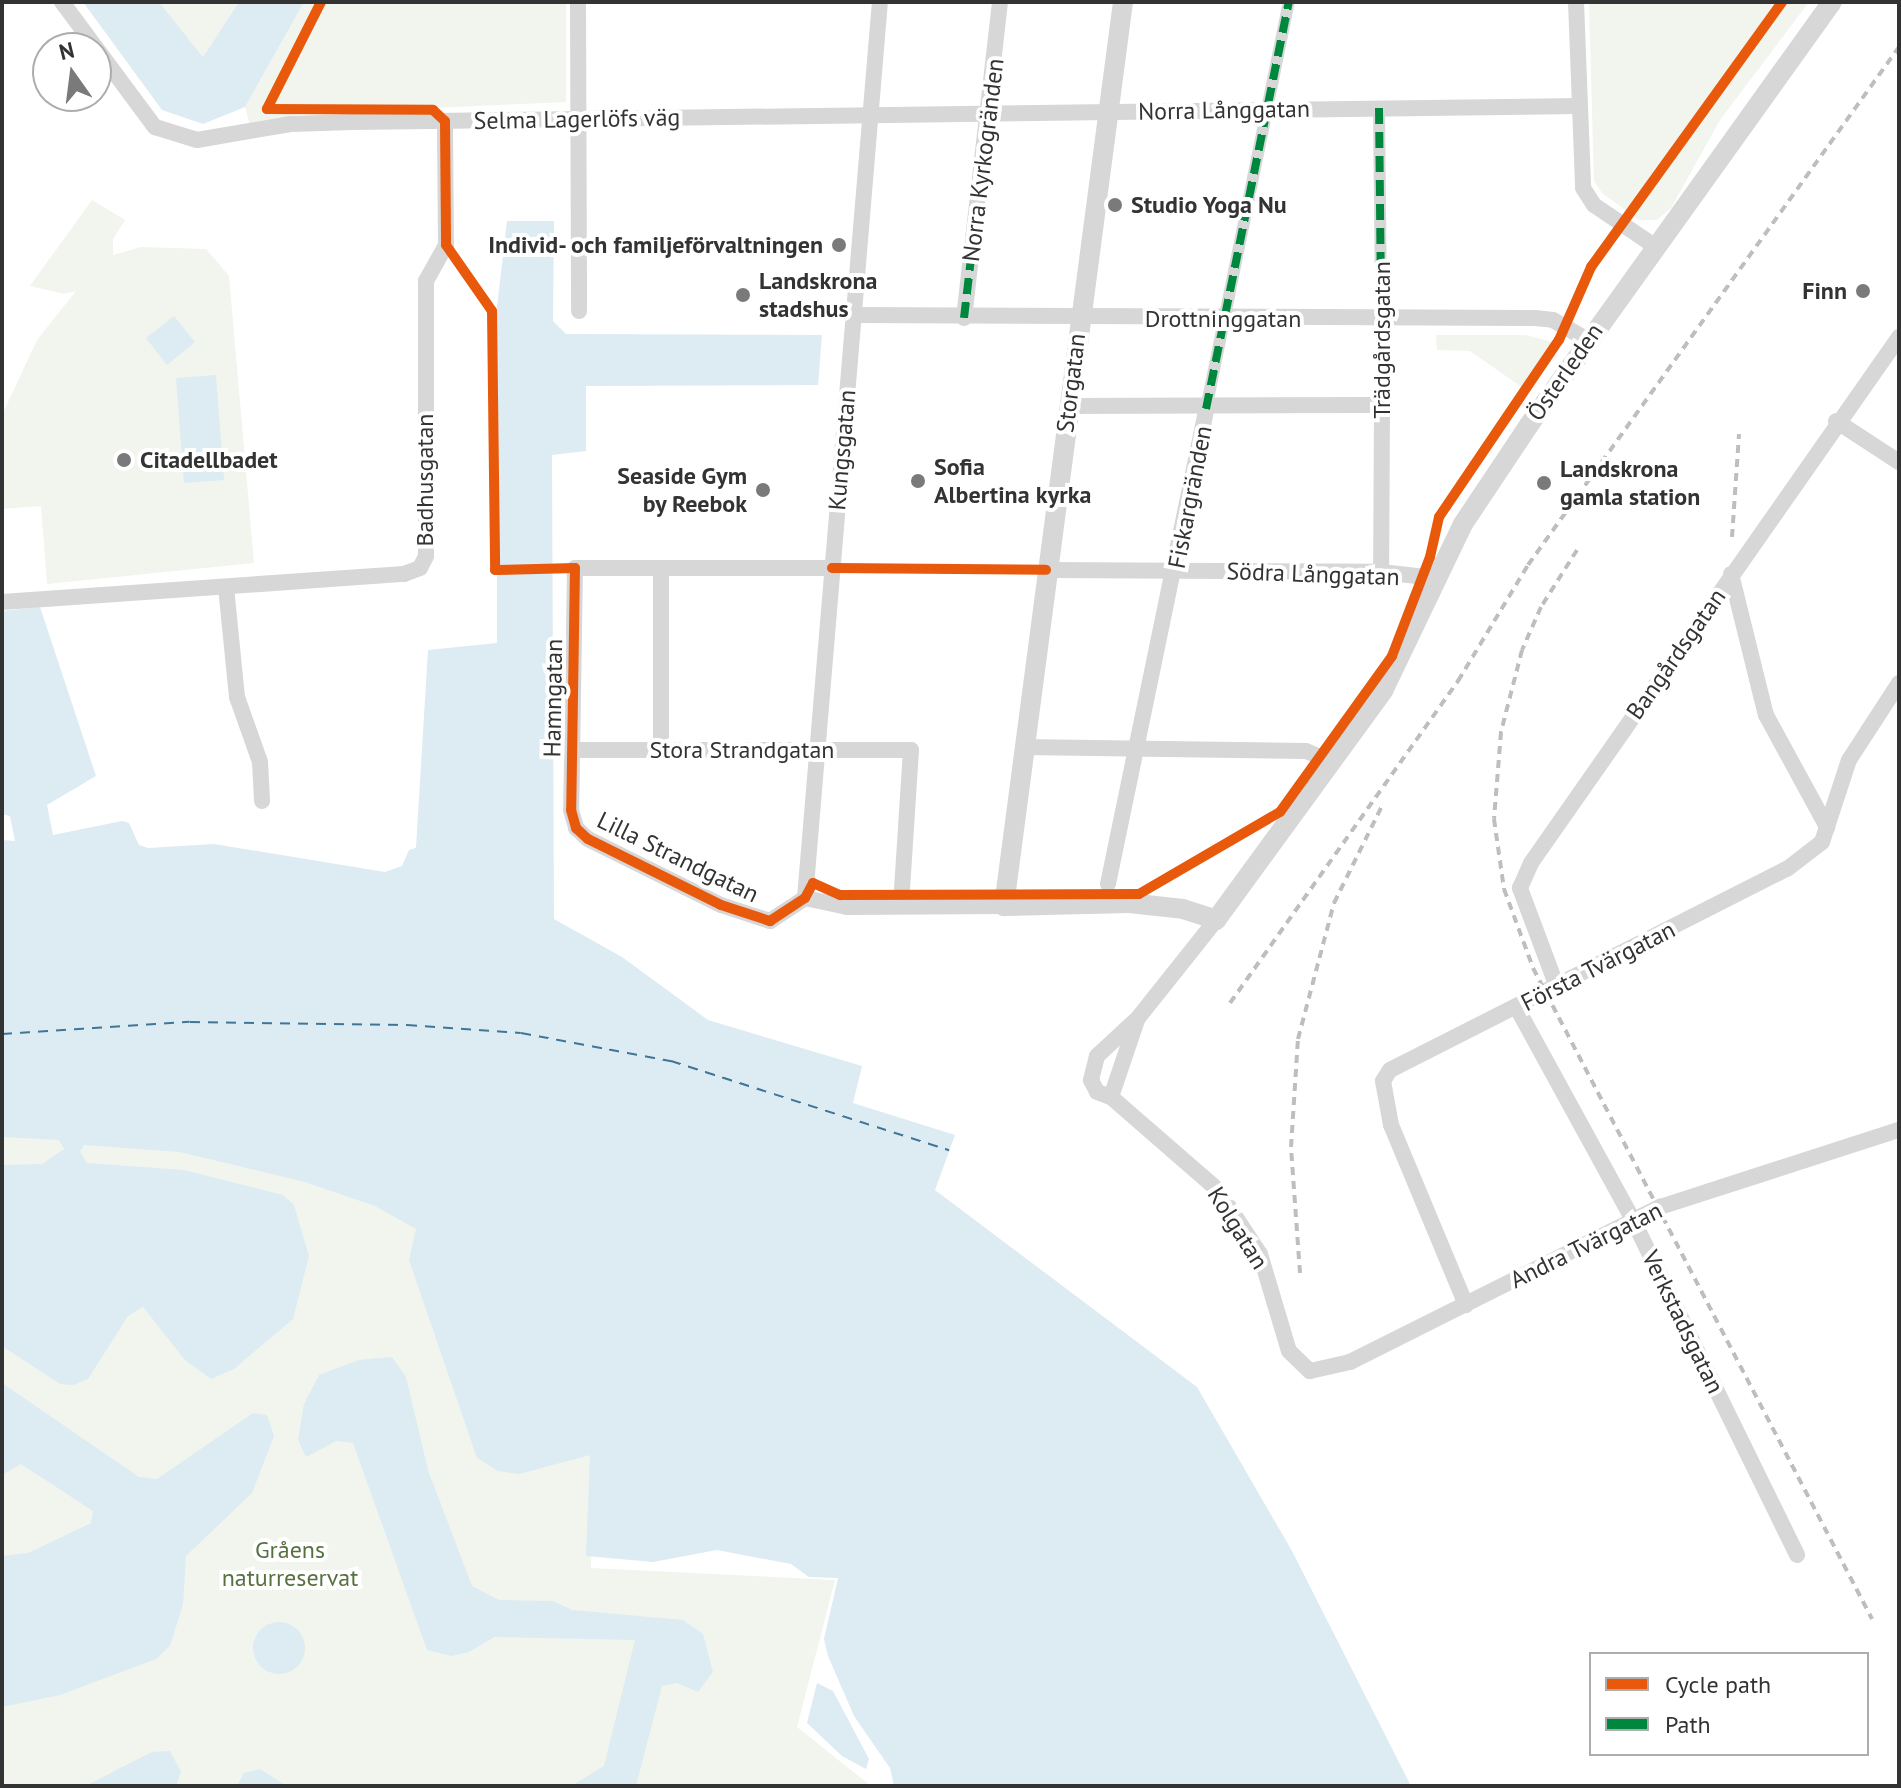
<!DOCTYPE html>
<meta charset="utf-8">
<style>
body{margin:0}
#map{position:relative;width:1901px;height:1788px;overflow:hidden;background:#fff;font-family:"PT Sans",sans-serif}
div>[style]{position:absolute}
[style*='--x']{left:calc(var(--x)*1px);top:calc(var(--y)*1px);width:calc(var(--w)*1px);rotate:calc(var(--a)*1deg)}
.green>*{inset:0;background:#f1f5ed}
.water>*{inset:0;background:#ddebf3}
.round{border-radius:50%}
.ferry>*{height:2px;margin-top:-1px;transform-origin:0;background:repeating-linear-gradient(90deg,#3f7597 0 10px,transparent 0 18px)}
.pedestrian>*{height:12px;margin:-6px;padding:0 6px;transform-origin:6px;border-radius:6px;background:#d7d7d7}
.minor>*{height:16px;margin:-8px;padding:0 8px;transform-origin:8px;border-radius:8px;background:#d7d7d7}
.tertiary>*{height:20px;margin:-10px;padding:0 10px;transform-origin:10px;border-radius:10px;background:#d7d7d7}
.rail>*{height:4px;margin-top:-2px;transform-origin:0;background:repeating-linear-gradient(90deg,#bebebe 0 8px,transparent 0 14px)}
.quiet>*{height:8px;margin-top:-4px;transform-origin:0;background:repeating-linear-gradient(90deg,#00873e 0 16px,transparent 0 24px)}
.cycleway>*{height:10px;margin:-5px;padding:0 5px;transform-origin:5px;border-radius:5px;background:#e8590c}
.dots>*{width:22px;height:22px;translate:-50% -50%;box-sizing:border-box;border:4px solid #fff;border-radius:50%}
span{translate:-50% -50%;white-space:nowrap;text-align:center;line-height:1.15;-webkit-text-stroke:8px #fff;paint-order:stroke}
.street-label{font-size:24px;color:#333}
.poi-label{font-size:24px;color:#333;font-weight:700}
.left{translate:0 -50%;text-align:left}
.right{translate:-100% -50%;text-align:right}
.park-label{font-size:24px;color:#56703f}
.frame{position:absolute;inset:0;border:4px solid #333;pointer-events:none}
.legend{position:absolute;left:1589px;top:1652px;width:280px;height:104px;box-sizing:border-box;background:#fff;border:2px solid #adadad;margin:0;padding:10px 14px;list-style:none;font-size:24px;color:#333}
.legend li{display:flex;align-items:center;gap:16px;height:40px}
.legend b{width:40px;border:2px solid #adadad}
.north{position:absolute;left:32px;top:32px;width:80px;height:80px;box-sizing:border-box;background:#fff;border:2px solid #adadad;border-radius:50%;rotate:346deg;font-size:22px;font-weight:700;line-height:32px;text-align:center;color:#333}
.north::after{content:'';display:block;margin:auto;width:28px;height:36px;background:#7a7a7a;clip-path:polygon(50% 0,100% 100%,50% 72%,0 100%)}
</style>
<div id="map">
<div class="green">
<div style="clip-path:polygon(159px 2px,239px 2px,203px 57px)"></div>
<div style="clip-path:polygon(304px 2px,566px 2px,566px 102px,300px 114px,250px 126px,245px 107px)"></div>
<div style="clip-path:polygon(1589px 2px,1809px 2px,1720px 120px,1671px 208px,1657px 220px,1639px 220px,1602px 193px,1594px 181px)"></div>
<div style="clip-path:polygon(92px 200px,125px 220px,113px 239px,113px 255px,141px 247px,206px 249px,229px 276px,254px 563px,47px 584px,41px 506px,2px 509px,2px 415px,37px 340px,76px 291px,64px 294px,30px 286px)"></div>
<div style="clip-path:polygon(1436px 335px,1526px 335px,1556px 343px,1523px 388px,1470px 351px,1437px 350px)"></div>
<div style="clip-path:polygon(2px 1133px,60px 1139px,65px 1154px,53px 1169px,2px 1171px)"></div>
<div style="clip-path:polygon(92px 1140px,159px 1147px,346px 1187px,426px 1231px,593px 1447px,591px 1568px,835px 1580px,797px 1727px,871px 1786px,2px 1786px,2px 1339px,85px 1170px,76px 1149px)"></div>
</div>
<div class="water">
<div style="clip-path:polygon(83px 2px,159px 2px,203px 57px,239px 2px,304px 2px,245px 107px,203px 124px,162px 110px)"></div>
<div style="clip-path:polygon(507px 221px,554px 221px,553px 321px,566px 334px,822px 335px,818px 385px,586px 386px,586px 451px,552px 455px,554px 919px,622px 957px,708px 1020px,862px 1066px,853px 1103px,955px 1135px,935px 1190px,1197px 1387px,1292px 1551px,1411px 1786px,894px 1786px,890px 1768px,854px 1716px,828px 1656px,824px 1639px,838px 1578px,809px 1577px,791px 1564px,717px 1550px,653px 1562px,586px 1556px,590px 1455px,519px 1474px,498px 1471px,477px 1458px,409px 1260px,416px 1229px,375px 1206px,305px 1182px,180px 1152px,84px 1145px,80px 1152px,87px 1163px,184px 1170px,283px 1195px,294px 1205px,309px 1256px,293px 1319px,234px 1369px,211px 1379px,185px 1360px,143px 1307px,128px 1316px,88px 1379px,73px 1385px,60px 1384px,2px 1346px,2px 1165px,42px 1164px,64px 1149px,59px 1140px,2px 1137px,2px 840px,15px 841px,10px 816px,2px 814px,2px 611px,40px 607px,96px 776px,47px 805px,53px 835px,122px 821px,129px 823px,139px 845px,148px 848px,214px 844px,385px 872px,402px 866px,409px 850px,416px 848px,428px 650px,497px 643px,497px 307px)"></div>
<div style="clip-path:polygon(174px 316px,195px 342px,167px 365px,146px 338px)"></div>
<div style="clip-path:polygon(216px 375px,224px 480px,184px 483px,176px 378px)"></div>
<div style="clip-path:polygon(392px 1357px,406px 1377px,428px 1470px,472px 1586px,499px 1600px,553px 1601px,572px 1610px,683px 1620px,703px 1634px,713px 1672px,698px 1692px,677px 1683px,662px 1686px,636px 1786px,571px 1786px,604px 1766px,635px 1640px,494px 1637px,469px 1652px,451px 1656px,427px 1650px,353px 1443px,336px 1441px,306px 1457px,298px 1440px,304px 1404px,319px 1375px,359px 1360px)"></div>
<div style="clip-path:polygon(2px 1383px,139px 1477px,157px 1479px,253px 1413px,267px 1415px,274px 1436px,252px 1493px,186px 1556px,183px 1604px,170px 1646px,156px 1659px,60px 1695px,2px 1707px,2px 1556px,28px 1553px,91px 1523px,93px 1511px,21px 1464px,2px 1475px)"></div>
<div class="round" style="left:253px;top:1622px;width:52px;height:52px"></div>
<div style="clip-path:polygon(817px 1683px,833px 1691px,869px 1759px,866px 1769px,842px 1756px,807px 1723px)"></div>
<div style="clip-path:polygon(170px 1751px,181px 1772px,176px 1786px,85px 1786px,152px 1752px)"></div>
<div style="clip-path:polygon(260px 1769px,282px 1783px,287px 1786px,237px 1786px,244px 1773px)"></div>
</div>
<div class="ferry">
<div style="--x:2;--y:1034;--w:188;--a:-3.7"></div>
<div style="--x:190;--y:1022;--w:217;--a:0.8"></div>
<div style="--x:407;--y:1025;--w:114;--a:4"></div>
<div style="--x:521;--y:1033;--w:153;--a:10.6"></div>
<div style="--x:671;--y:1061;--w:292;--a:17.8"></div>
</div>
<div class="pedestrian">
<div style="--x:1379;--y:108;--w:297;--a:89.4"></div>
<div style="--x:1206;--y:409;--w:415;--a:-78.5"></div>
</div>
<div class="minor">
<div style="--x:62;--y:2;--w:156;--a:53.4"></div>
<div style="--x:155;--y:127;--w:44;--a:17.2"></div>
<div style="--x:197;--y:140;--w:95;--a:-9.7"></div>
<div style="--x:291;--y:124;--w:61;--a:-1.9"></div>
<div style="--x:352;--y:122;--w:1227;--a:-0.75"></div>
<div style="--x:578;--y:2;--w:309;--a:89.8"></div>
<div style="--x:1576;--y:2;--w:186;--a:87.8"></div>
<div style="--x:1583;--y:188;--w:20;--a:57"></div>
<div style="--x:1594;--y:205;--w:71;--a:34.1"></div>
<div style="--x:854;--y:315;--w:681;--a:0.25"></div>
<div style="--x:1535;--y:318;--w:18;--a:6"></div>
<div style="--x:1553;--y:320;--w:39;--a:30"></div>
<div style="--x:964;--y:318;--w:318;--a:-83.5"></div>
<div style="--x:1068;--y:406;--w:314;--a:-0.2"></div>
<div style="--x:1382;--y:405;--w:167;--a:90.3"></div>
<div style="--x:1836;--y:421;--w:75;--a:33.1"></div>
<div style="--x:832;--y:568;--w:257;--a:180"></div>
<div style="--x:575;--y:568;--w:242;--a:90.9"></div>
<div style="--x:571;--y:810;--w:19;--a:74"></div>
<div style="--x:576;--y:828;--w:16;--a:43"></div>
<div style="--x:588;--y:839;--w:148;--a:26.4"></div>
<div style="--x:721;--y:905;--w:52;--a:18.1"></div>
<div style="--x:770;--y:921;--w:42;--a:-33.3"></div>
<div style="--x:805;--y:898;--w:43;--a:12.1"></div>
<div style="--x:847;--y:907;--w:157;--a:-0.4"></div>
<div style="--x:1046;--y:570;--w:335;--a:0.3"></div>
<div style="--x:1381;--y:572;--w:54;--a:6.3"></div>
<div style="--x:1731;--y:574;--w:145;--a:76.1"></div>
<div style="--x:1766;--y:715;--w:128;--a:61.4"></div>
<div style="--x:226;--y:587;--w:111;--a:84.3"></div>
<div style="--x:237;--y:697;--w:69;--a:70.5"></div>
<div style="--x:260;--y:762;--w:39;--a:87"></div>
<div style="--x:2;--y:602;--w:403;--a:-4"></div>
<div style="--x:404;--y:574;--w:17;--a:-21"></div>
<div style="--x:420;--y:568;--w:13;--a:-63"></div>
<div style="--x:426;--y:556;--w:275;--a:-90"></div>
<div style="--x:426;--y:281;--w:41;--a:-60.9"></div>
<div style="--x:446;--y:245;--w:124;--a:-90.5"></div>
<div style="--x:1023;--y:747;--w:283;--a:0.8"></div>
<div style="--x:1306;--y:751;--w:28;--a:23"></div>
<div style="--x:661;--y:749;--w:181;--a:-90"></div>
<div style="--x:573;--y:750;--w:338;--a:0"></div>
<div style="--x:911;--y:750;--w:156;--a:93.7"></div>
<div style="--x:1108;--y:884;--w:485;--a:-78.3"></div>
<div style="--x:805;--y:898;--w:899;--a:-85.22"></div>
<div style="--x:1216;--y:920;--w:125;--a:128.5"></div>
<div style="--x:1138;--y:1018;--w:56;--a:137.2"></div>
<div style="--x:1097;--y:1056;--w:25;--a:104"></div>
<div style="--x:1091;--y:1080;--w:13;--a:63"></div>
<div style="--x:1097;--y:1092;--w:15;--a:20"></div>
<div style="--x:1111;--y:1097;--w:140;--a:41"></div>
<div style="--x:1217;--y:1189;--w:78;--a:56.5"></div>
<div style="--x:1260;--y:1254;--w:101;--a:73.4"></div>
<div style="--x:1289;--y:1351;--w:29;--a:44"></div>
<div style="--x:1310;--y:1371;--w:41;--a:-12.7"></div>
<div style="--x:1350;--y:1362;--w:347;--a:-26.6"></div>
<div style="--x:1660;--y:1207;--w:251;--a:-17.9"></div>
<div style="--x:1557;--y:987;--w:106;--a:-110.5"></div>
<div style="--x:1520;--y:888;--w:27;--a:-66"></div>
<div style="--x:1531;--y:863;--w:642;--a:-55.02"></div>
<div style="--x:1517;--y:1008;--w:242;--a:61.3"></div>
<div style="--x:1633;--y:1220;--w:373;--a:63.9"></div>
<div style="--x:1111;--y:1097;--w:81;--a:-71.3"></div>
<div style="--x:1466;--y:1305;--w:195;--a:-112.6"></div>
<div style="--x:1391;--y:1125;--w:45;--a:-100.3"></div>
<div style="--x:1383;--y:1081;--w:13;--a:-58"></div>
<div style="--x:1390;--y:1070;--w:445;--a:-26.9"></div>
<div style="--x:1787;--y:869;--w:44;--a:-37.6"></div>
<div style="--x:1822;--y:842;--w:86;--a:-71.8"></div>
<div style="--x:1849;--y:760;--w:92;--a:-57"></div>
</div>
<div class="tertiary">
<div style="--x:1123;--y:2;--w:912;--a:97.5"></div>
<div style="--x:1004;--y:906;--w:125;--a:-1.4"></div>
<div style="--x:1129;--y:903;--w:54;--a:6.3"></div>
<div style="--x:1183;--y:909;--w:35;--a:18"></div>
<div style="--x:1216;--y:920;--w:283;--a:-53.9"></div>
<div style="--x:1383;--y:691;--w:185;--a:-64.4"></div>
<div style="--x:1463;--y:524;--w:119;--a:-56.3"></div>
<div style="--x:1529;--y:425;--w:520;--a:-54.39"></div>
</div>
<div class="rail">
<div style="--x:1732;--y:537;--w:103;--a:-86.1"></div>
<div style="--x:1577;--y:550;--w:67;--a:122.3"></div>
<div style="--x:1541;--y:607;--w:47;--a:113.8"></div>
<div style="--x:1522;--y:650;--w:85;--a:104.4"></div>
<div style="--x:1501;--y:732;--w:87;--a:94.6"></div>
<div style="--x:1494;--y:819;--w:71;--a:81.9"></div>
<div style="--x:1504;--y:889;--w:84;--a:69.8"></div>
<div style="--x:1533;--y:968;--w:734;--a:62.49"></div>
<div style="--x:1230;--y:1003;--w:395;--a:-54.7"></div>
<div style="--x:1458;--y:681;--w:135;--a:-58.9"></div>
<div style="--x:1528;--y:565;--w:637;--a:-54.39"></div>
<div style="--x:1300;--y:1273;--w:126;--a:-94.1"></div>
<div style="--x:1291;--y:1147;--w:108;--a:-86.3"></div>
<div style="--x:1298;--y:1039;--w:141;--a:-75.2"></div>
<div style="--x:1334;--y:903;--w:110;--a:-63.7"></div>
</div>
<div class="quiet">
<div style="--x:1379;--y:108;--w:297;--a:89.4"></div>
<div style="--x:964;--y:318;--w:206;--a:-83.3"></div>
<div style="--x:1206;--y:409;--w:415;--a:-78.5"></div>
</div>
<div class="cycleway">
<div style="--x:321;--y:2;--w:120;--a:116.8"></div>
<div style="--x:267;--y:109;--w:166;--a:0.3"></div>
<div style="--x:433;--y:110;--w:16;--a:43"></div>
<div style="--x:445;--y:121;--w:124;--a:89.5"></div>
<div style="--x:446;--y:245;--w:80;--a:55.1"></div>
<div style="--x:492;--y:311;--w:259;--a:89.3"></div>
<div style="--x:495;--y:570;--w:80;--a:-1.4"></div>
<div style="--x:575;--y:568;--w:242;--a:90.9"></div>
<div style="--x:571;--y:810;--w:19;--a:74"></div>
<div style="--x:576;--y:828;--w:16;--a:43"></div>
<div style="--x:588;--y:839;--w:148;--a:26.4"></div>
<div style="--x:721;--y:905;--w:52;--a:18.1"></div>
<div style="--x:770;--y:921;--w:42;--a:-33.3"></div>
<div style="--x:805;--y:898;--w:17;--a:-62"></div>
<div style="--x:813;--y:883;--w:30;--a:24"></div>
<div style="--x:840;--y:895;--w:299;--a:-0.2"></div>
<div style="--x:1139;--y:894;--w:163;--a:-30.2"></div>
<div style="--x:1280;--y:812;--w:192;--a:-54.3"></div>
<div style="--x:1392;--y:656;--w:106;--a:-69"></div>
<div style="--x:1430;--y:557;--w:41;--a:-77.3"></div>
<div style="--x:1439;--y:517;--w:214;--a:-55.9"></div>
<div style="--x:1559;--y:340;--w:80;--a:-66.3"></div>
<div style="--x:1591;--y:267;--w:327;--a:-54.2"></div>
<div style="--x:832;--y:568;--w:214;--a:0.5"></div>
</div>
<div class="dots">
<div style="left:1115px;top:205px;background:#7a7a7a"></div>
<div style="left:839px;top:245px;background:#7a7a7a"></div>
<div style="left:1863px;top:291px;background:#7a7a7a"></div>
<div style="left:743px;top:295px;background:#7a7a7a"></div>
<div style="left:124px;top:460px;background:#7a7a7a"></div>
<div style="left:918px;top:481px;background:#7a7a7a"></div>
<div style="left:1544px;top:483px;background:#7a7a7a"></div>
<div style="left:763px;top:490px;background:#7a7a7a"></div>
</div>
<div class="street-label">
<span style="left:1224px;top:110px;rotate:-1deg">Norra Långgatan</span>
<span style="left:577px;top:119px;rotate:-1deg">Selma Lagerlöfs väg</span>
<span style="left:983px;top:160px;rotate:-83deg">Norra Kyrkogränden</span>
<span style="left:1223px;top:319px">Drottninggatan</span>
<span style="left:1382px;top:340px;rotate:-90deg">Trädgårdsgatan</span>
<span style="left:1565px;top:372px;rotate:-55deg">Österleden</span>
<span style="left:1071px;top:383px;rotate:-83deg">Storgatan</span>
<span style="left:842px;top:450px;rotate:-85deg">Kungsgatan</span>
<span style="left:425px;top:480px;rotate:-90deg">Badhusgatan</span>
<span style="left:1190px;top:497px;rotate:-79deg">Fiskargränden</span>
<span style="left:1313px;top:574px;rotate:2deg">Södra Långgatan</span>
<span style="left:1676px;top:654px;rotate:-55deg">Bangårdsgatan</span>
<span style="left:553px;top:698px;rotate:-89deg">Hamngatan</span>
<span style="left:742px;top:750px">Stora Strandgatan</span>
<span style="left:678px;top:857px;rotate:26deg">Lilla Strandgatan</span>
<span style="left:1598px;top:966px;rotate:-27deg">Första Tvärgatan</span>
<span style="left:1238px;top:1228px;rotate:58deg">Kolgatan</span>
<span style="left:1586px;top:1245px;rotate:-26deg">Andra Tvärgatan</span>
<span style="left:1683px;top:1322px;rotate:64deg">Verkstadsgatan</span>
</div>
<div class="poi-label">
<span class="left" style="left:1131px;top:205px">Studio Yoga Nu</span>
<span class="right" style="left:823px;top:245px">Individ- och familjeförvaltningen</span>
<span class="left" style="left:759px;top:295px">Landskrona<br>stadshus</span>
<span class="right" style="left:1847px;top:291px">Finn</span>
<span class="left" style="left:140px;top:460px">Citadellbadet</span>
<span class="left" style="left:934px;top:481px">Sofia<br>Albertina kyrka</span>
<span class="left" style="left:1560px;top:483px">Landskrona<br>gamla station</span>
<span class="right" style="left:747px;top:490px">Seaside Gym<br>by Reebok</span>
</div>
<div class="park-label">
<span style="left:290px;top:1564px">Gråens<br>naturreservat</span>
</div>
<div class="frame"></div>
<ul class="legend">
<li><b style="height:10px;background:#e8590c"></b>Cycle path</li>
<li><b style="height:10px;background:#00873e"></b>Path</li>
</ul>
<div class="north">N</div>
</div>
